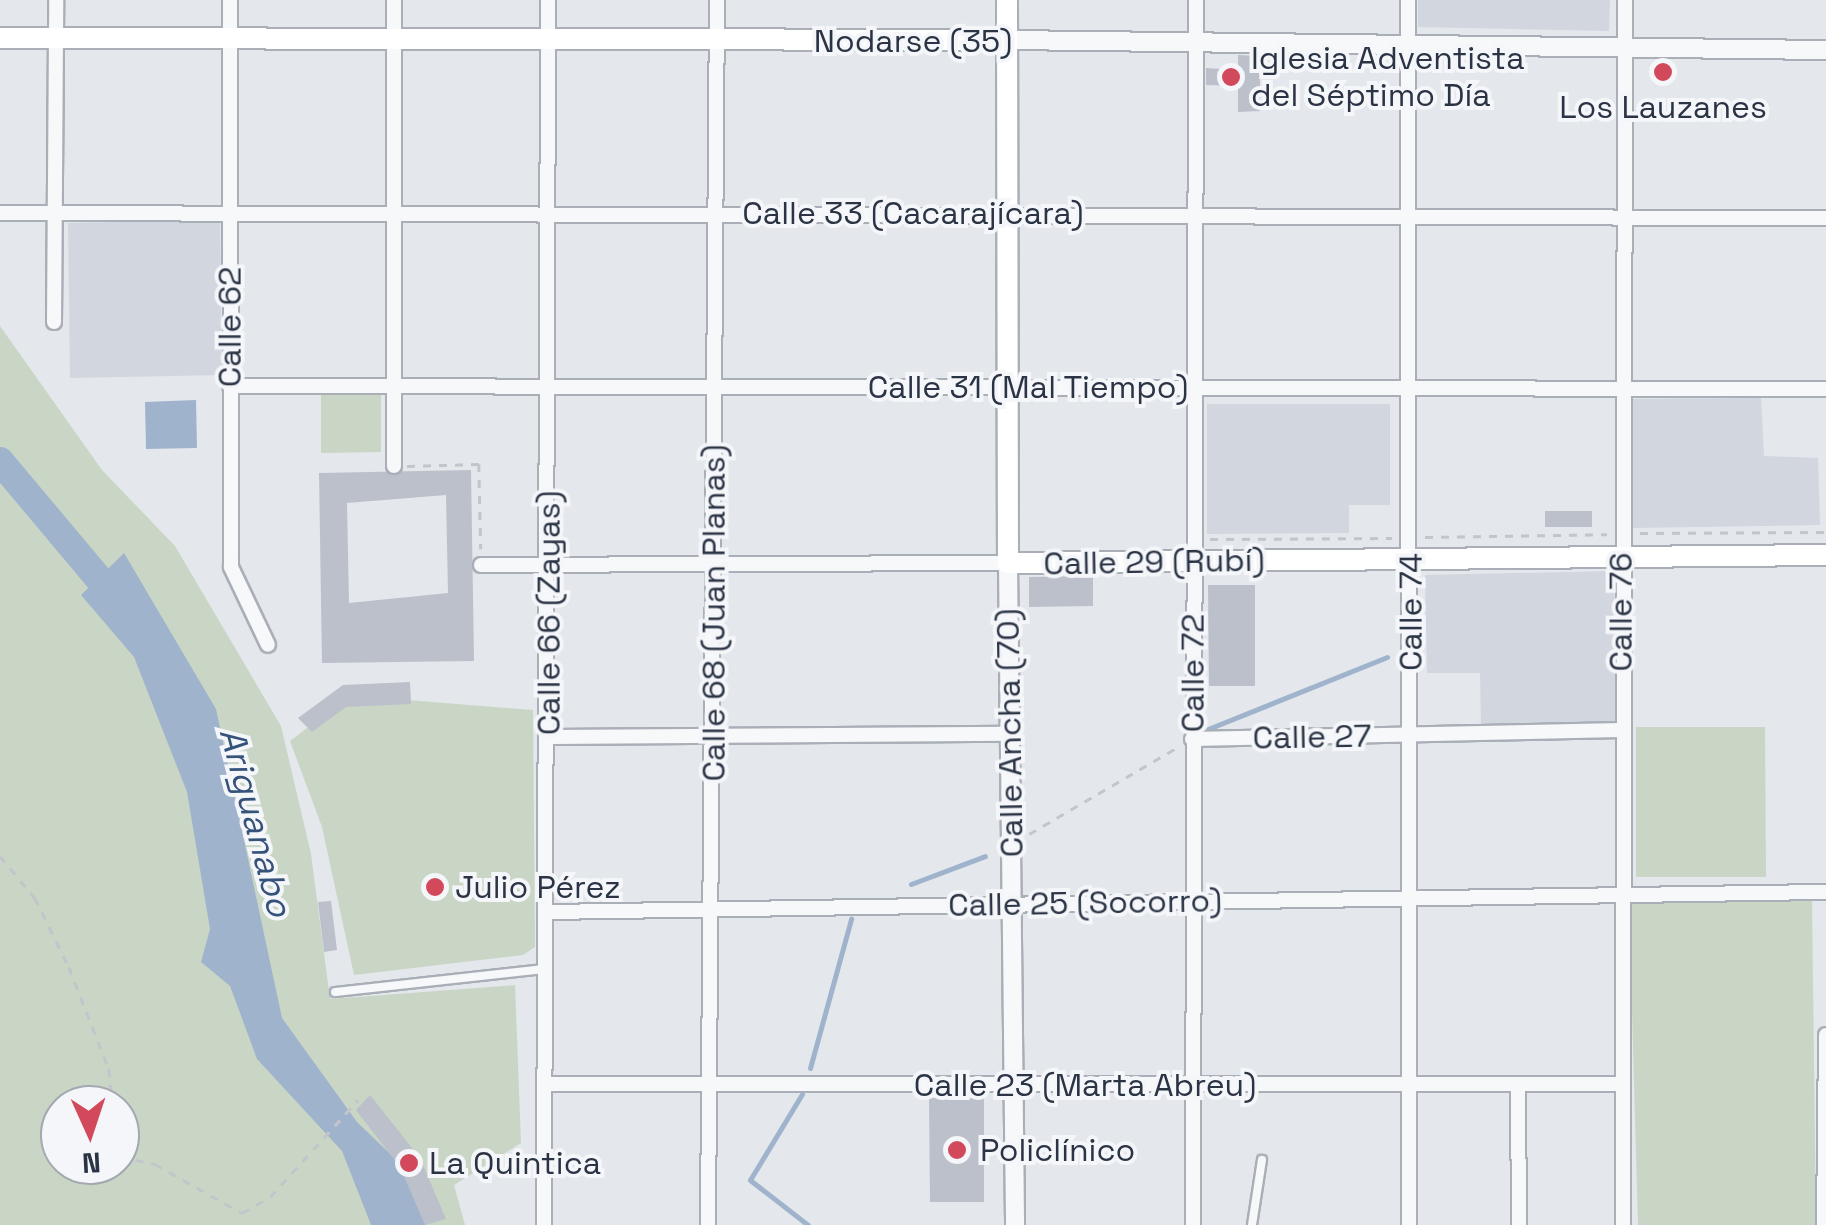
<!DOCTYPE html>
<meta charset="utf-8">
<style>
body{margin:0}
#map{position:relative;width:1826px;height:1225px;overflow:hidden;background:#e4e7ec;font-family:"Space Grotesk",sans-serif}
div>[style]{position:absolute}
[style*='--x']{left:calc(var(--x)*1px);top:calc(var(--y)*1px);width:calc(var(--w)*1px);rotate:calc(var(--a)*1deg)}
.built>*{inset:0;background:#d2d6de}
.green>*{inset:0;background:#c9d6c5}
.water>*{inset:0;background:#9fb4cc}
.stream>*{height:5px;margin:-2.5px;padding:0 2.5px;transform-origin:2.5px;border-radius:2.5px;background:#9fb4cc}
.river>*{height:28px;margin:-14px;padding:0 14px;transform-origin:14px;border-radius:14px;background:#9fb4cc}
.building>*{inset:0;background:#bbc0ca}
.path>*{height:2.5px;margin-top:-1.25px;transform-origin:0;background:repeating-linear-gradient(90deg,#c2c5cb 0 8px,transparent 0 16px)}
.roads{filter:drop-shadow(2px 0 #a9aeb7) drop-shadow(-2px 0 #a9aeb7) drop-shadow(0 2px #a9aeb7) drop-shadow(0 -2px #a9aeb7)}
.service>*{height:8px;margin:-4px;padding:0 4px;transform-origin:4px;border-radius:4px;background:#f7f8fa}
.minor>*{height:14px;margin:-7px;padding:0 7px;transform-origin:7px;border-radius:7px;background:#f7f8fa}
.tertiary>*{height:18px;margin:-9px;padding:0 9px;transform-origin:9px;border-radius:9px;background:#f7f8fa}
.secondary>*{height:20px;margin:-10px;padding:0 10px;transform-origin:10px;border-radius:10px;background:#fff}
.dots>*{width:28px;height:28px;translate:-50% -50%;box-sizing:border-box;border:5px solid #f4f6f9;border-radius:50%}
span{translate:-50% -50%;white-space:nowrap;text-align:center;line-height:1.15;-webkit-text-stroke:8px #f4f6f9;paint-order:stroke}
.street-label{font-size:32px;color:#2b3445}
.poi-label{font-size:32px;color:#2b3445}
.left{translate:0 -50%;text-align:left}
.water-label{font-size:35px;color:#34527a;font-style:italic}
.north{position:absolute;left:40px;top:1085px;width:100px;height:100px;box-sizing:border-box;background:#f4f6f9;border:2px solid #a4a8b1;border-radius:50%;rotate:177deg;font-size:28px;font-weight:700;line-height:40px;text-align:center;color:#2b3445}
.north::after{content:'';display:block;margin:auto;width:35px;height:45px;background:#d1495b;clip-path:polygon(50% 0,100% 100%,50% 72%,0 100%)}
</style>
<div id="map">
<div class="built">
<div style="clip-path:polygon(1418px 0,1610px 0,1609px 31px,1418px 27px)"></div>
<div style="clip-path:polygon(220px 220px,222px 375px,70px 378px,68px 223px)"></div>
<div style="clip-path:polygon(1761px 398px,1764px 456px,1818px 458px,1820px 525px,1632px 528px,1631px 399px)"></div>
<div style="clip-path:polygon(1207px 404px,1390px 404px,1390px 505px,1349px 505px,1349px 533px,1207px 534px)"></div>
<div style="clip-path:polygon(1614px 571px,1617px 722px,1481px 724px,1480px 673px,1427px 673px,1425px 575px)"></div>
</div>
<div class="green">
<div style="clip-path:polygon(evenodd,0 326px,102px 470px,175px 546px,281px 726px,311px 854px,330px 999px,515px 985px,521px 1143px,454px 1185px,465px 1225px,0 1225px,0 326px,60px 1105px,120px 1105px,120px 1165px,60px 1165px,60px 1105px)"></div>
<div style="clip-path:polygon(381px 393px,381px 452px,321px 453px,321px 394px)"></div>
<div style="clip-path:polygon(407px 700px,533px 710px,535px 947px,523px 955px,354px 975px,322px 827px,290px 741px,339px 704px)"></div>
<div style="clip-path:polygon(1636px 727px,1765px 727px,1766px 877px,1636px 877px)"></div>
<div style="clip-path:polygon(1812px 901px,1816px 1225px,1638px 1225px,1629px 903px)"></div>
</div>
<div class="water">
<div style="clip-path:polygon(196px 400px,197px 448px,146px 449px,145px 402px)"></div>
<div style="clip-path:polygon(124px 553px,216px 709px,282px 1018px,357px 1122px,410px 1173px,426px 1225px,371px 1225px,342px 1151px,257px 1059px,230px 986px,201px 962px,210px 929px,187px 792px,134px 657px,81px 595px)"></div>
</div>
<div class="stream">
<div style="--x:1208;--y:729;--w:193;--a:-21.9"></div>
<div style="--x:911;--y:884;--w:79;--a:-20.7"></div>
<div style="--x:810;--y:1068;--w:155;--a:-74.6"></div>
<div style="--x:802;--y:1094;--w:100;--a:121.2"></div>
<div style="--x:750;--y:1180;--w:73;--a:37.8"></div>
</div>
<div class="river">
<div style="--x:0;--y:461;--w:188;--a:50"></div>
</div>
<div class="building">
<div style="clip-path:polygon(1238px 55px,1260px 56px,1260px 111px,1238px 112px,1238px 86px,1206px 85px,1206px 68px,1238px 70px)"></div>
<div style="clip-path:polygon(evenodd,471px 470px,474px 661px,322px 663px,319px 473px,471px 470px,446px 495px,448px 593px,349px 603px,347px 503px,446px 495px)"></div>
<div style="clip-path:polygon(1545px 511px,1592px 511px,1592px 527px,1545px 527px)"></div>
<div style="clip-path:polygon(1093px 576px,1093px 606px,1029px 607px,1029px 577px)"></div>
<div style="clip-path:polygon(1208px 585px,1255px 585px,1255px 686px,1209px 686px)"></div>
<div style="clip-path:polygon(410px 682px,411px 704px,346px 707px,312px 732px,298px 718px,343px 685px)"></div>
<div style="clip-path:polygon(331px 901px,337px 950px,324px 952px,318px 902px)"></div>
<div style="clip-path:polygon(370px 1095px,420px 1158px,446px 1219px,425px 1225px,400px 1167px,356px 1110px)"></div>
<div style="clip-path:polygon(929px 1098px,984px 1098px,984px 1202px,930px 1202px)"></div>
</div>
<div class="path">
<div style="--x:407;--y:466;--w:72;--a:-1.6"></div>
<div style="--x:479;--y:464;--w:85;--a:88.7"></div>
<div style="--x:1640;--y:533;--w:186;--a:-0.3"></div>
<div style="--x:1425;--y:537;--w:182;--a:-0.9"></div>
<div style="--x:1210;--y:539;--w:182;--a:-0.3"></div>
<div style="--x:1029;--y:834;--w:173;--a:-30.3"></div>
<div style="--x:0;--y:856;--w:55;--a:50.2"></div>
<div style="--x:35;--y:898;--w:77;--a:63.8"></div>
<div style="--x:69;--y:967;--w:110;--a:68.6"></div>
<div style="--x:109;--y:1069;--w:36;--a:84"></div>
<div style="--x:120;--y:1157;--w:36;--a:11"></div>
<div style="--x:155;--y:1164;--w:100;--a:29.4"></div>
<div style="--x:242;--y:1213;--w:32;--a:-30"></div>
<div style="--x:270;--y:1197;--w:131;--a:-47.8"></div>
</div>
<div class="roads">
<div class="service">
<div style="--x:335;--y:992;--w:211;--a:-6.3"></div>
<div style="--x:1252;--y:1225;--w:66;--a:-81.3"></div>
</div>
<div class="minor">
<div style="--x:230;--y:0;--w:567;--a:89.9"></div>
<div style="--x:231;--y:567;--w:86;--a:64.6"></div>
<div style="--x:394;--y:0;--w:466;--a:90"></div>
<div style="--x:1408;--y:0;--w:1225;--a:89.95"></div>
<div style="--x:0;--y:213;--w:1826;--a:0.16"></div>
<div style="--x:54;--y:322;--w:322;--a:-89.6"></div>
<div style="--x:230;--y:386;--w:1596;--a:0.11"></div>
<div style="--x:481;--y:565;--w:527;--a:-0.22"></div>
<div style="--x:550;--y:737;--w:460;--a:-0.4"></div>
<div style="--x:1192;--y:739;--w:430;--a:-1.2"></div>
<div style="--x:548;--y:912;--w:1278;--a:-0.9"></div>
<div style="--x:548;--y:1084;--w:1073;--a:0"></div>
<div style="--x:1518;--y:1086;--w:139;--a:89.6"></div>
<div style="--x:544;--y:1225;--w:1225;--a:-89.81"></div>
<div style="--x:708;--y:1225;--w:1225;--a:-89.58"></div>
<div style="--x:1193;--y:1225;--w:1225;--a:-89.86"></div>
<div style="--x:1623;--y:1225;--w:1225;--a:-89.91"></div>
<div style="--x:1824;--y:1225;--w:190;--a:-89.4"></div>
</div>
<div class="tertiary">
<div style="--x:1007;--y:40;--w:819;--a:0.7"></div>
<div style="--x:1008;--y:563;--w:662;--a:89.39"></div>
</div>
<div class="secondary">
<div style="--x:1007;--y:0;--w:563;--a:89.9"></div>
<div style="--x:1008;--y:563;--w:818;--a:-0.56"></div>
<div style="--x:0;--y:38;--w:1007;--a:0.11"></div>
</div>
</div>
<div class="dots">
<div style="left:1663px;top:72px;background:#d1495b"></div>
<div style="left:1231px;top:77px;background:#d1495b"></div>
<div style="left:435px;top:887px;background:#d1495b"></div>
<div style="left:957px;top:1150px;background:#d1495b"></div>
<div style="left:409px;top:1163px;background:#d1495b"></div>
</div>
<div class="street-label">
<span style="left:913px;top:41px">Nodarse (35)</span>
<span style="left:913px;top:213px">Calle 33 (Cacarajícara)</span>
<span style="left:230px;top:327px;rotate:-90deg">Calle 62</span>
<span style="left:1028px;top:387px">Calle 31 (Mal Tiempo)</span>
<span style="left:1154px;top:562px;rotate:-1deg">Calle 29 (Rubí)</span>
<span style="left:1411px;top:612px;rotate:-90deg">Calle 74</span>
<span style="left:1621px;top:612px;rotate:-90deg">Calle 76</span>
<span style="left:549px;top:613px;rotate:-90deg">Calle 66 (Zayas)</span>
<span style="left:714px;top:613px;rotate:-90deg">Calle 68 (Juan Planas)</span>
<span style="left:1193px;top:673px;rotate:-90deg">Calle 72</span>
<span style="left:1010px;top:733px;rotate:-91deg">Calle Ancha (70)</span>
<span style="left:1312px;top:737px;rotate:-1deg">Calle 27</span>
<span style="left:1085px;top:903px;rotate:-1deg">Calle 25 (Socorro)</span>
<span style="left:1085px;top:1085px">Calle 23 (Marta Abreu)</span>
</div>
<div class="poi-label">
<span class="left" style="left:1251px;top:77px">Iglesia Adventista<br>del Séptimo Día</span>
<span style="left:1663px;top:107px">Los Lauzanes</span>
<span class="left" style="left:455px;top:887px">Julio Pérez</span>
<span class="left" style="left:980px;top:1150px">Policlínico</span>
<span class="left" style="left:429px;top:1163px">La Quintica</span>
</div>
<div class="water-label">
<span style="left:256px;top:822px;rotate:75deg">Ariguanabo</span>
</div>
<div class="north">N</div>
</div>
